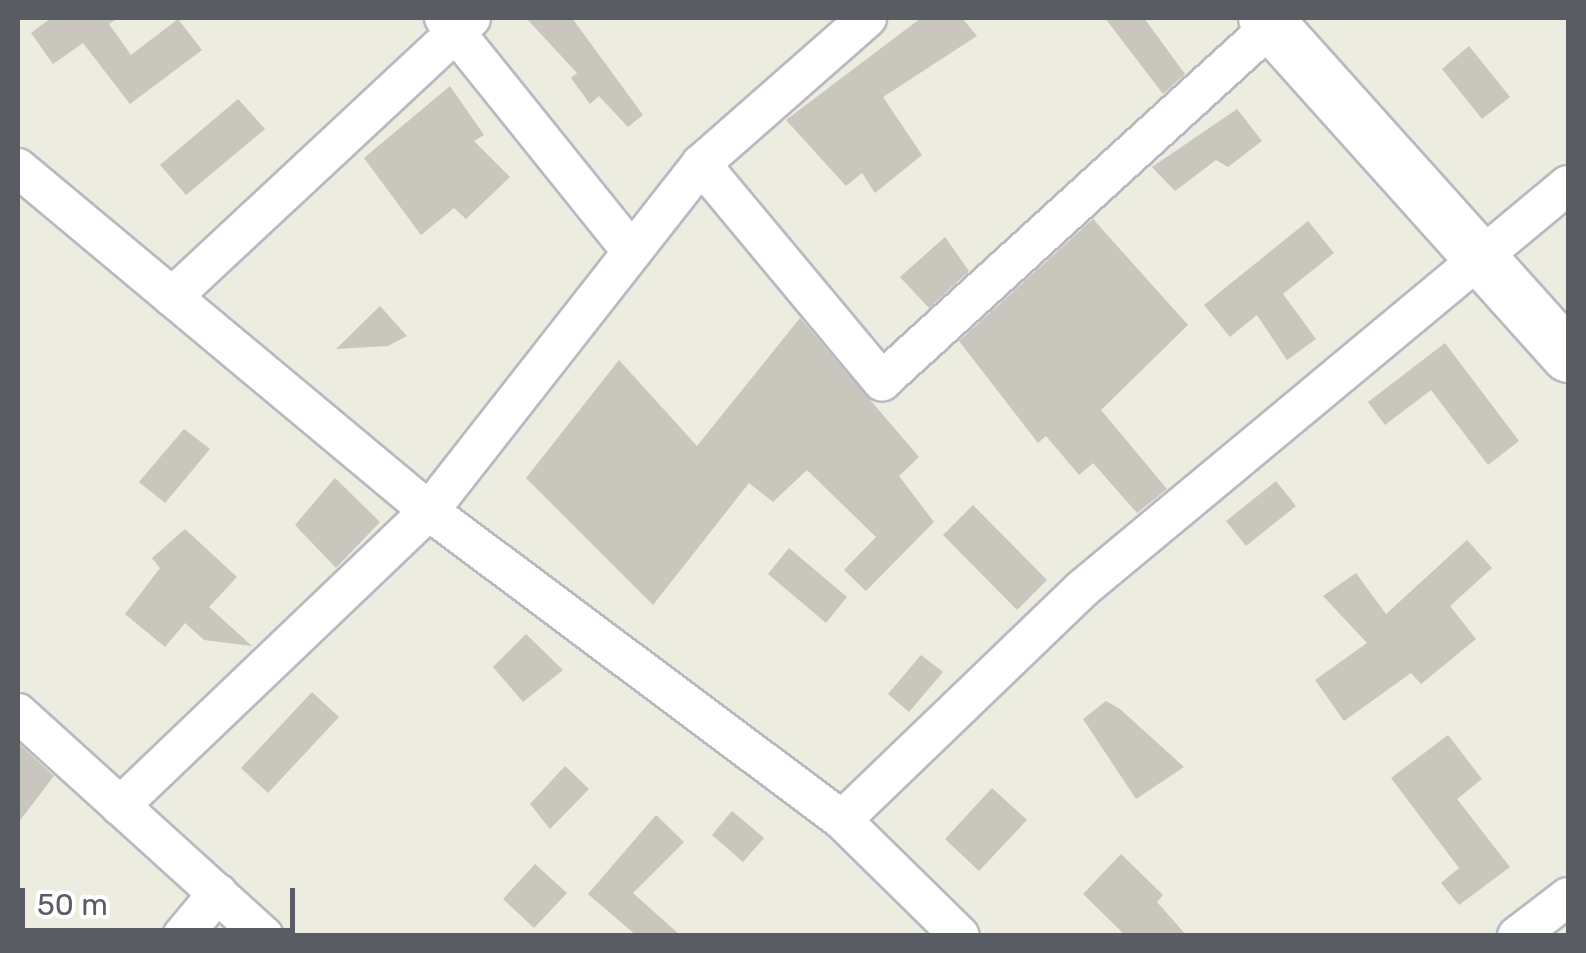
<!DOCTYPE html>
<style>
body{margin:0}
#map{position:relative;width:1586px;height:953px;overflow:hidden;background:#edece0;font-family:Rubik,sans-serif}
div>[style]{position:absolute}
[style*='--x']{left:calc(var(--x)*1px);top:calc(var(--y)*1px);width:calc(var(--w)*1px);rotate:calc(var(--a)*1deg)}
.building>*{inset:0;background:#c8c6bd}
.roads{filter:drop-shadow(2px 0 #b8bac0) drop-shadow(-2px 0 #b8bac0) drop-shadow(0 2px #b8bac0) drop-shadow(0 -2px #b8bac0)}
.street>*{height:38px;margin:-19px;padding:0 19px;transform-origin:19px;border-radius:19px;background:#fff}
.secondary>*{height:52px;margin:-26px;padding:0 26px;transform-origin:26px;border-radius:26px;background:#fff}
span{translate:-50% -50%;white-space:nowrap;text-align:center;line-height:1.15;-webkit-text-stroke:8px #fff;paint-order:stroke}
.frame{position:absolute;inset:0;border:20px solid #595c62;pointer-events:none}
.scale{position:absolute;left:20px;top:888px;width:275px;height:45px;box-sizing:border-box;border:5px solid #595c62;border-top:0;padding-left:12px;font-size:30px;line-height:35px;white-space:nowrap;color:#595c62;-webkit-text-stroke:8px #fff;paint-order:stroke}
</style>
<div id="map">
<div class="building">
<div style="clip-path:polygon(51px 18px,118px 18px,109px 24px,131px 55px,178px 19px,202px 50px,130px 104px,83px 43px,53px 64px,31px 33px)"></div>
<div style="clip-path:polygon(526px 18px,572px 18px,643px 115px,628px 127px,599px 96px,590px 104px,571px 78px,577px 73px)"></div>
<div style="clip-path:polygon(921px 18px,962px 18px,977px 36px,883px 97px,922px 155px,875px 193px,862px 173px,846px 186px,786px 120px)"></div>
<div style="clip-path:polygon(1105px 18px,1144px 18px,1185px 74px,1163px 94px)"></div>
<div style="clip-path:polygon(1469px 46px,1510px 97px,1482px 119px,1442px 69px)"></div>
<div style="clip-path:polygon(450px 86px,484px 135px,474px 141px,510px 177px,466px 219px,454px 208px,421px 235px,364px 158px)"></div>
<div style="clip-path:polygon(238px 99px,265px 129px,186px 195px,160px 165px)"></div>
<div style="clip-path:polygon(1237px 109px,1262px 141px,1228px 167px,1216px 160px,1175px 191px,1152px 167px)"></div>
<div style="clip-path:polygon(1093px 219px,1188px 325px,1101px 410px,1167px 489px,1137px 513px,1093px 463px,1079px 475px,1046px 436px,1038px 443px,959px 341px)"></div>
<div style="clip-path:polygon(1308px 221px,1334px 253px,1283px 294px,1316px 339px,1287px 360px,1257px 315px,1230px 337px,1204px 305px)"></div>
<div style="clip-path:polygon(945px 237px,969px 271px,929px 308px,900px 277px)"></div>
<div style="clip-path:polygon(380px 306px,407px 336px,388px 346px,336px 349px)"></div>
<div style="clip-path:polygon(800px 318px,919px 457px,899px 476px,934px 522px,866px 591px,844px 570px,876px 537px,807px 470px,773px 502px,749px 483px,653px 605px,526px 478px,619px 360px,697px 446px)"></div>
<div style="clip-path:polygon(1445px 343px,1519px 441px,1488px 465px,1431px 390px,1385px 425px,1368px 402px)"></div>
<div style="clip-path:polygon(184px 429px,210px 449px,165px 503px,139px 482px)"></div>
<div style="clip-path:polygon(335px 478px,380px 522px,336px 568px,295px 525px)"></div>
<div style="clip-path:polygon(1276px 481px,1296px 506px,1246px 546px,1226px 521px)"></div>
<div style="clip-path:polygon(973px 505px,1047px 580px,1017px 610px,943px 535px)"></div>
<div style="clip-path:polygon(185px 529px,237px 577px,209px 607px,252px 646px,204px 640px,185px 623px,165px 647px,125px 614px,160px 568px,152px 558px)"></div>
<div style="clip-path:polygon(1467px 540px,1492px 568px,1450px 606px,1476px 639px,1421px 684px,1411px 673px,1344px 721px,1315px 680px,1367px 643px,1323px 596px,1356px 573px,1386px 614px)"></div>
<div style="clip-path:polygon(789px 548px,847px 597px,826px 623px,768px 574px)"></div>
<div style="clip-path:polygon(526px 634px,563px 670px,523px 702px,493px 667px)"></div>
<div style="clip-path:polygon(921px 655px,943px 672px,909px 712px,888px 694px)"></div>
<div style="clip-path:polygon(312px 692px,339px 717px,268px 793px,241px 768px)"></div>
<div style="clip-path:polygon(1106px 701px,1120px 709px,1184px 767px,1136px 799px,1083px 719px)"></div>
<div style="clip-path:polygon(1448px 735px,1482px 779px,1457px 799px,1510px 867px,1459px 905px,1441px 883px,1459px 868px,1391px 778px)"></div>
<div style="clip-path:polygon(18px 743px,54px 776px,18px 823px)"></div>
<div style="clip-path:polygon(565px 766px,589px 789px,550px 829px,530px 804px)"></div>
<div style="clip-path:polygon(992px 788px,1027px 820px,979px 871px,945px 839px)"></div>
<div style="clip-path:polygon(732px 811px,764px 838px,743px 862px,712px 835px)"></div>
<div style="clip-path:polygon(656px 815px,684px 842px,633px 893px,681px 936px,637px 936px,588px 894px)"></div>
<div style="clip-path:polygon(1121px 854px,1163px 895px,1157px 902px,1187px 936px,1126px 936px,1083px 894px)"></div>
<div style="clip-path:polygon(535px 864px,567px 893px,534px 928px,503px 899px)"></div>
</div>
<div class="roads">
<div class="street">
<div style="--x:444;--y:18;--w:300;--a:51.2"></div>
<div style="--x:701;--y:164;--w:283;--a:50.2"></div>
<div style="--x:882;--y:381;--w:539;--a:-42.37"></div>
<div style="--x:18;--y:168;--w:535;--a:39.85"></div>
<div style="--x:429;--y:511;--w:516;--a:36.8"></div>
<div style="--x:842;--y:820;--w:165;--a:44.5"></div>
<div style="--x:172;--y:297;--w:409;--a:-43"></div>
<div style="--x:18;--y:713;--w:332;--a:42.2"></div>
<div style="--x:120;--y:806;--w:427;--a:-43.7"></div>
<div style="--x:429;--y:511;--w:441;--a:-51.9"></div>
<div style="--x:701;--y:164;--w:221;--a:-41.3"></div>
<div style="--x:842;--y:820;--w:333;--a:-43.9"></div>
<div style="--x:1082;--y:589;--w:632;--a:-39.74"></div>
<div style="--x:182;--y:936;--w:56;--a:-50.1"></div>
<div style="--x:1517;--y:936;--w:64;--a:-37.4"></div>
</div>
<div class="secondary">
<div style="--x:1265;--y:18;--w:454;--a:48.1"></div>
</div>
</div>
<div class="frame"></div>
<div class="scale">50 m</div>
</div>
